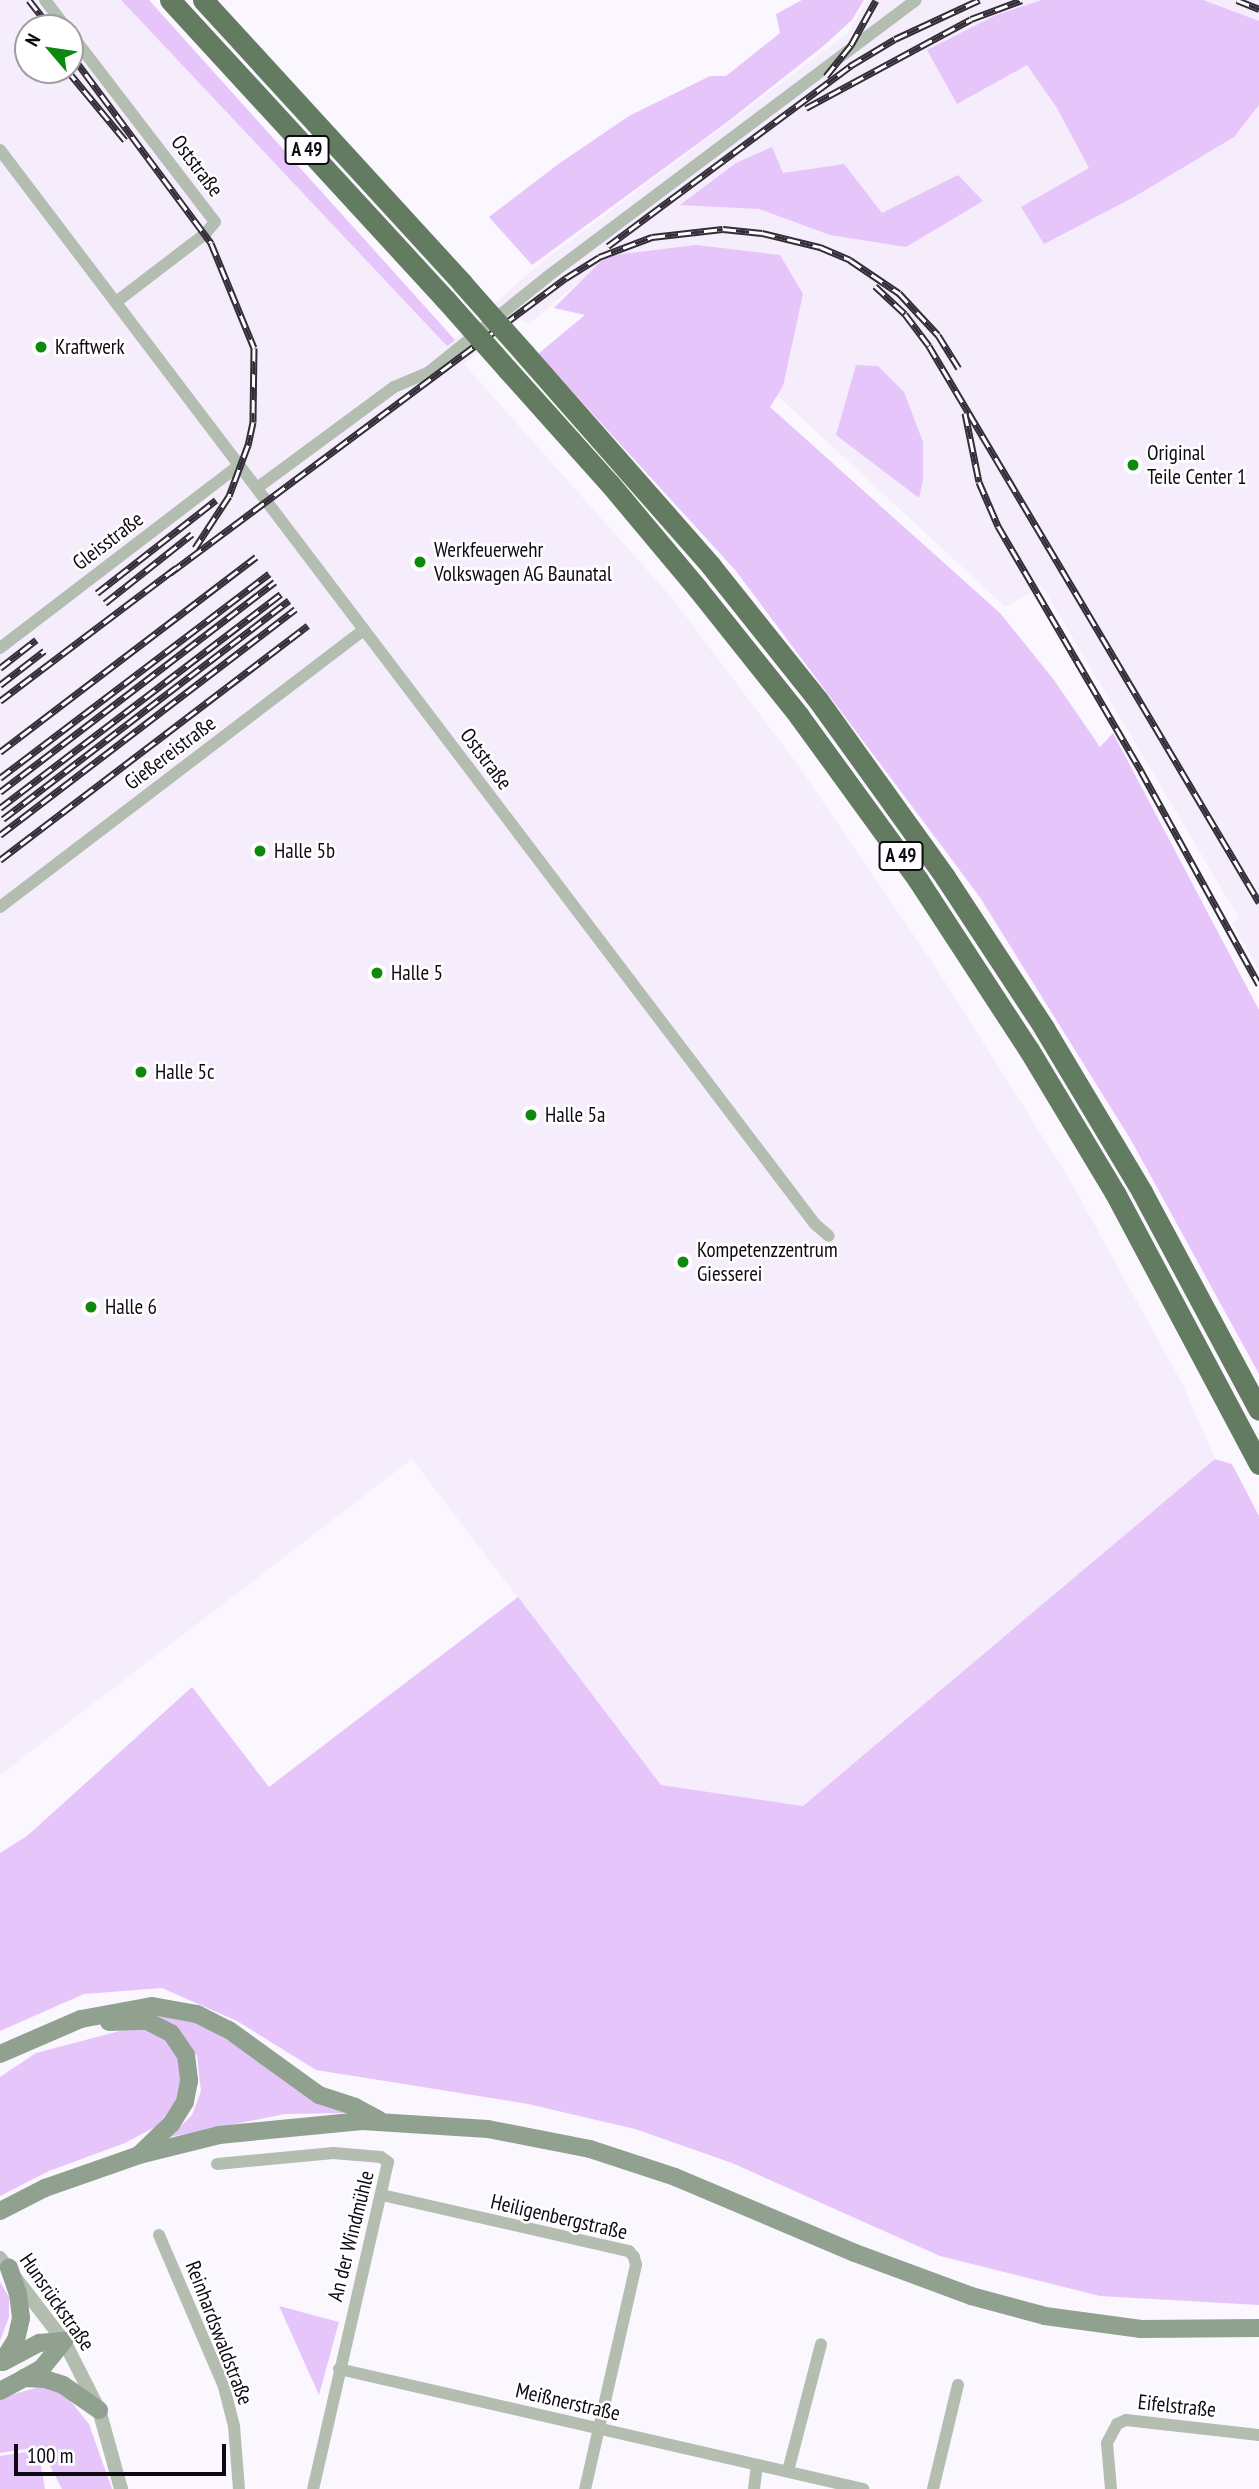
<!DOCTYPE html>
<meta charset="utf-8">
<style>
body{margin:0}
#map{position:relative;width:1259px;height:2489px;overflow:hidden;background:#fbf7fe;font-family:"PT Sans Narrow",sans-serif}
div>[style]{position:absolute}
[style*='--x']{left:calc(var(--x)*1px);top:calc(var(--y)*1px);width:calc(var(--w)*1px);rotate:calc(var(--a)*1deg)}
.built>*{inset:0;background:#f5ecfc}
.green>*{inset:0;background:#e6c5fb}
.minor>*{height:12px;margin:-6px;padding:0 6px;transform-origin:6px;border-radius:6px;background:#b3beb1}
.tertiary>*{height:14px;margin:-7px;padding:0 7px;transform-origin:7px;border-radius:7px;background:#b3beb1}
.secondary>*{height:18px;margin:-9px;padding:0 9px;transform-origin:9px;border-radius:9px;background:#91a18f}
.motorway>*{height:21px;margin:-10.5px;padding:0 10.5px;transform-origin:10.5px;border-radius:10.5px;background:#637b61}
.rail>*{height:7px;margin-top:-3.5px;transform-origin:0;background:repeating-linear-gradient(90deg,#fff 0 13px,#332d37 0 26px);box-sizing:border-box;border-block:2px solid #332d37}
.motorway-bridge>*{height:21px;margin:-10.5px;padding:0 10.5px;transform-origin:10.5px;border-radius:10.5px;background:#637b61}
.dots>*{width:19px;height:19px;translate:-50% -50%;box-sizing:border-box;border:4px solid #fff;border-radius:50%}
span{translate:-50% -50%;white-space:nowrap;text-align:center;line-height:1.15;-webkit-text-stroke:5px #fff;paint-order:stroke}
.shield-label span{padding:2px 5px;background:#fff;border:2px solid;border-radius:5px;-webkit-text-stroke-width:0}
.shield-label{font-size:19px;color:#0f0913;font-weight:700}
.street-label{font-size:21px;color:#0f0913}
.poi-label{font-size:21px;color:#0f0913}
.left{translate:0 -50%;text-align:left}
.north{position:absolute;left:14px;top:14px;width:70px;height:70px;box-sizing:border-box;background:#fff;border:2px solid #9f9da1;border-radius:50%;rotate:299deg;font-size:19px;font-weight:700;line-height:28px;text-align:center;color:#0f0913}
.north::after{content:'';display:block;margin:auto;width:24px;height:32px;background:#0f890d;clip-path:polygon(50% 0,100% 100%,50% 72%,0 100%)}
.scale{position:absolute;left:14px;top:2444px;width:212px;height:32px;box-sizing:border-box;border:4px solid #0f0913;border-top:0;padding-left:9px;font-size:21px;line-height:24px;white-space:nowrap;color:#0f0913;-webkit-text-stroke:5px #fff;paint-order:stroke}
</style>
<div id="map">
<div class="built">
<div style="clip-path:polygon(evenodd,0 0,121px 0,447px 346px,537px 266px,847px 34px,867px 0,1259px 0,1259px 970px,1232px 923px,1239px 918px,1042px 586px,1005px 607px,638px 266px,612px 263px,580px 281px,529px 324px,520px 319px,464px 364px,672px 598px,798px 765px,938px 971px,1068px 1177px,1182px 1383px,1215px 1459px,803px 1806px,661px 1785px,412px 1459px,0 1775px,0 0,28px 28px,70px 28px,70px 70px,28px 70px,28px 28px)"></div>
</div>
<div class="green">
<div style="clip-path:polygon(121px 0,149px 0,455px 340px,447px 346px)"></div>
<div style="clip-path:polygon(802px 0,864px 0,852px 20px,821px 48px,726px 123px,532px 265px,489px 217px,557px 165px,629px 116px,710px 76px,726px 76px,780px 33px,776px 14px)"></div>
<div style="clip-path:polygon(1042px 0,1203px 0,1259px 21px,1259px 105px,1234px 137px,1134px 197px,1044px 244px,1021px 207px,1089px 168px,1057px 108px,1027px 65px,957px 104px,927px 50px,996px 15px)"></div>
<div style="clip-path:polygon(772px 147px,783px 173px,844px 164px,882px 213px,958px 175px,983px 201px,906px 247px,830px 235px,759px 209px,680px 205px,736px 163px)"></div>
<div style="clip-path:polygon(696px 245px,780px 255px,803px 294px,783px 386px,770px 407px,1000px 613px,1054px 680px,1100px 747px,1113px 733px,1259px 1010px,1259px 1374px,1131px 1140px,979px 896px,736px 571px,538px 354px,585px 315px,554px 308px,606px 256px)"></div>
<div style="clip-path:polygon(856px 365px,878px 366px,904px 392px,923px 442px,923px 480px,919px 498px,836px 435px)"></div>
<div style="clip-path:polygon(1215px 1459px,1232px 1464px,1259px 1516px,1259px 2305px,1100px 2296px,940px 2256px,732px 2163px,635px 2129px,528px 2104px,316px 2070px,237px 2021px,162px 1988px,84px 1994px,0 2031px,0 1853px,27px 1836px,192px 1687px,269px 1787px,518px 1597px,661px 1785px,803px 1806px)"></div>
<div style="clip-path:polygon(149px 2015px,195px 2020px,345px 2113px,285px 2114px,170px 2137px,192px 2115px,201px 2091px,197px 2056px,178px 2028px)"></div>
<div style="clip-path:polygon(135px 2027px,163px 2036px,176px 2051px,183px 2077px,178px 2100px,157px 2126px,125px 2143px,49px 2171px,0 2196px,0 2077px,36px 2053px)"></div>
<div style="clip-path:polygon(0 2282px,9px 2297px,9px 2317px,0 2341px)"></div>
<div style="clip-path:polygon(279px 2306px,339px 2322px,319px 2395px)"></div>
<div style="clip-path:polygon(43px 2386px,64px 2393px,89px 2424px,112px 2489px,62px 2489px,40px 2447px,0 2453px,0 2398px)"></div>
<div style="clip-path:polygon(38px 2450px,45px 2489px,0 2489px,0 2456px)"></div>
</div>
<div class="minor">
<div style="--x:45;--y:0;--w:35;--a:53"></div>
<div style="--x:70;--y:33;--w:238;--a:52.5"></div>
<div style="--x:215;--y:222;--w:16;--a:130"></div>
<div style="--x:205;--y:234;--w:112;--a:142.6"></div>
<div style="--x:0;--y:150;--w:1348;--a:52.81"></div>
<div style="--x:815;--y:1224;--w:18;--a:41"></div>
<div style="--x:257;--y:488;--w:170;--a:-36.4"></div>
<div style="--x:394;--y:387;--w:38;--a:-23"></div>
<div style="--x:429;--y:372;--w:151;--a:-38.8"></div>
<div style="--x:547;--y:277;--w:461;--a:-36.9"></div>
<div style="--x:0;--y:648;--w:301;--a:-37.4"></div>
<div style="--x:0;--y:907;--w:457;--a:-37.3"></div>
<div style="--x:217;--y:2164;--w:117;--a:-5.4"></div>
<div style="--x:333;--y:2153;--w:48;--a:4.8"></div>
<div style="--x:381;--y:2157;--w:9;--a:36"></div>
<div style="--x:388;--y:2162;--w:335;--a:102.9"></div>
<div style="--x:382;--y:2195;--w:253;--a:12.8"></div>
<div style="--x:629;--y:2251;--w:8;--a:50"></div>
<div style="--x:634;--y:2257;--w:8;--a:76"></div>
<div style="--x:636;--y:2265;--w:230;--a:102.8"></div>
<div style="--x:159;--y:2235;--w:165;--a:66.8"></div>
<div style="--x:224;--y:2387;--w:40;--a:75.6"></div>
<div style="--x:234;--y:2426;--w:63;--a:85.5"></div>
<div style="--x:339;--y:2369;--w:538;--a:12.9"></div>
<div style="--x:788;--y:2471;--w:131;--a:-75.4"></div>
<div style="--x:754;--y:2489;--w:24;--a:-83"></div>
<div style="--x:933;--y:2489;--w:107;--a:-76.5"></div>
<div style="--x:1111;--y:2489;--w:46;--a:-95"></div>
<div style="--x:1107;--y:2443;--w:21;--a:-62"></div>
<div style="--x:1117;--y:2424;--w:10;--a:-24"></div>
<div style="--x:1126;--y:2420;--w:134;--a:6.4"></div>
</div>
<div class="tertiary">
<div style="--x:0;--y:2258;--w:105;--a:52.4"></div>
<div style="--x:64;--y:2341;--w:77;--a:63.1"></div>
<div style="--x:99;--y:2410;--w:82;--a:74.4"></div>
</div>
<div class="secondary">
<div style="--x:109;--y:2022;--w:38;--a:-2"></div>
<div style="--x:147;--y:2021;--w:27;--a:27"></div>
<div style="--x:171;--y:2033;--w:27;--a:56"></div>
<div style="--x:186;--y:2055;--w:26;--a:83"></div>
<div style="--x:189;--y:2081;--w:21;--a:101"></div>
<div style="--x:185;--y:2102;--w:26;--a:122"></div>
<div style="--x:171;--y:2124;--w:45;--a:135.9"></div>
<div style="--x:0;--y:2054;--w:88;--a:-23.4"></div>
<div style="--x:81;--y:2019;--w:72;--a:-10.4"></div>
<div style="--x:152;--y:2006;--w:46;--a:10.1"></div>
<div style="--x:197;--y:2014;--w:36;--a:27"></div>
<div style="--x:229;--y:2030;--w:111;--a:35.8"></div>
<div style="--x:319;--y:2095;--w:38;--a:18"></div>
<div style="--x:355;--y:2107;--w:27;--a:28"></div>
<div style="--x:0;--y:2211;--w:51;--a:-27.1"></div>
<div style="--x:45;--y:2188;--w:100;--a:-19.3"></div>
<div style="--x:139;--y:2155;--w:82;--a:-14"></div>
<div style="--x:219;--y:2135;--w:144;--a:-5.6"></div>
<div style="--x:362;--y:2121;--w:126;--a:3.6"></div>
<div style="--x:488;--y:2129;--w:104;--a:11.1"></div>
<div style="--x:590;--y:2149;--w:89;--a:18.2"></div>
<div style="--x:675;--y:2177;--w:195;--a:22.9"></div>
<div style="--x:855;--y:2253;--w:124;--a:20.3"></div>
<div style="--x:971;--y:2296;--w:77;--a:15.1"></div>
<div style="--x:1045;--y:2316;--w:97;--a:7.7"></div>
<div style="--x:1141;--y:2329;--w:118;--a:-0.5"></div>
<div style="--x:2;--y:2362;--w:26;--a:-58"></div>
<div style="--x:16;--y:2340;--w:23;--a:-77"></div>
<div style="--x:21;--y:2318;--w:24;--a:-97"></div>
<div style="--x:18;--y:2294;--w:28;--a:-109"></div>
<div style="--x:3;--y:2362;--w:41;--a:-27.8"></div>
<div style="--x:39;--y:2343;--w:25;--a:-5"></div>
<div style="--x:24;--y:2378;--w:21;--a:-29"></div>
<div style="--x:42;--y:2368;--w:35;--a:-51"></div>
<div style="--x:0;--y:2391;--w:27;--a:-28"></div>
<div style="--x:24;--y:2378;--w:21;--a:3"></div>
<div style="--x:45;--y:2379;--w:19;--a:18"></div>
<div style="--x:63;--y:2385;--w:44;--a:34.8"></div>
</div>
<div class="motorway">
<div style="--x:170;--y:0;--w:406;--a:47.4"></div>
<div style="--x:203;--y:0;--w:384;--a:47.5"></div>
<div style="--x:525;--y:354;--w:282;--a:48.7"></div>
<div style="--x:711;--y:566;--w:171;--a:51.4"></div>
<div style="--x:818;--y:700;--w:218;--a:54.3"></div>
<div style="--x:945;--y:877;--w:181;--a:56.7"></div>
<div style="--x:1044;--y:1028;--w:191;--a:59.1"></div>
<div style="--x:1142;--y:1192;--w:247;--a:61.8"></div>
<div style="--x:507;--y:369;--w:154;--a:48.2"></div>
<div style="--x:610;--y:484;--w:136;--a:50.1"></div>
<div style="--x:697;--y:588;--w:164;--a:51.4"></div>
<div style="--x:799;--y:716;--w:203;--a:54"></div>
<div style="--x:918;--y:880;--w:203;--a:56.9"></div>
<div style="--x:1029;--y:1050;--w:167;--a:59"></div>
<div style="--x:1115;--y:1193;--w:307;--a:62"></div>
</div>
<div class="rail">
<div style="--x:29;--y:0;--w:36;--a:52"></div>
<div style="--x:1237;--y:0;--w:24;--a:22"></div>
<div style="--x:70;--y:53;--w:237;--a:53.4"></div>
<div style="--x:211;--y:243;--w:113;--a:67.7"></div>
<div style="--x:254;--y:348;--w:74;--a:90.8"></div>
<div style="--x:253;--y:422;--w:24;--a:102"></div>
<div style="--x:248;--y:445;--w:54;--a:110.4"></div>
<div style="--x:229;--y:496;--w:62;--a:123.2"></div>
<div style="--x:67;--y:70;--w:91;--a:50.4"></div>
<div style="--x:826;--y:76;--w:40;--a:-51"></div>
<div style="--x:851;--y:45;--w:51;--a:-60.9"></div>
<div style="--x:806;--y:108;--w:187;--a:-28.3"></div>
<div style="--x:971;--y:19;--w:54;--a:-20.4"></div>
<div style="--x:608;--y:246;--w:302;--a:-36.6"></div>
<div style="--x:850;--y:66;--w:52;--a:-31"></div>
<div style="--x:895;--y:39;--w:93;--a:-24.9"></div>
<div style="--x:875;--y:286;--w:41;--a:43"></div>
<div style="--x:905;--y:314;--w:40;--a:53"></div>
<div style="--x:929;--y:346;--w:647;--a:59.31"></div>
<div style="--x:965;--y:413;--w:70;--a:78.5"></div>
<div style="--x:979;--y:482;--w:48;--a:66.6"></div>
<div style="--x:998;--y:526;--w:284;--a:59.7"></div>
<div style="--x:1141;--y:771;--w:244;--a:61.1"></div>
<div style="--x:170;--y:573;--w:494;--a:-36.7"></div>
<div style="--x:566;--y:278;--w:39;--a:-32"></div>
<div style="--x:599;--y:257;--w:57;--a:-20.7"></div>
<div style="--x:652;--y:237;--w:71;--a:-6.4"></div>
<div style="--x:723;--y:229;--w:39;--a:6"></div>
<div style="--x:762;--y:233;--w:60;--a:13.6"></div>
<div style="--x:820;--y:247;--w:33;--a:23"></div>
<div style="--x:850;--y:260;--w:59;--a:34"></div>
<div style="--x:899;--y:293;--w:57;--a:47.1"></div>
<div style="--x:938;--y:335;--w:39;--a:58"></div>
<div style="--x:97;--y:593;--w:151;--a:-38"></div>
<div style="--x:105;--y:603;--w:111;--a:-38.4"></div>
<div style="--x:0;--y:668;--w:46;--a:-37.9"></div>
<div style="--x:0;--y:685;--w:56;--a:-37.7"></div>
<div style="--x:0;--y:701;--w:221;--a:-37.1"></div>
<div style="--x:0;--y:752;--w:322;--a:-37.3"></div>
<div style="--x:0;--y:778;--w:338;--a:-37.2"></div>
<div style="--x:0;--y:792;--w:346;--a:-37.4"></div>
<div style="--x:0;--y:808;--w:353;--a:-37.3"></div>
<div style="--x:3;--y:819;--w:360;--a:-37.4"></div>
<div style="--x:0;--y:835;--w:372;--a:-37.4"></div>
<div style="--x:0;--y:860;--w:387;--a:-37.3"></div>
</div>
<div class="motorway-bridge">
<div style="--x:462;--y:283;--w:95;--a:48.4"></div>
<div style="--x:445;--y:299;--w:94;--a:48.5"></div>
</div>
<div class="dots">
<div style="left:41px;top:347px;background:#0f890d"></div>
<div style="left:1133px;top:465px;background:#0f890d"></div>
<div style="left:420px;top:562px;background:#0f890d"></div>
<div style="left:260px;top:851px;background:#0f890d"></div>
<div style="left:377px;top:973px;background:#0f890d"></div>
<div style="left:141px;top:1072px;background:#0f890d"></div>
<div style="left:531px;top:1115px;background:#0f890d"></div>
<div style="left:683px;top:1262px;background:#0f890d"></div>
<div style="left:91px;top:1307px;background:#0f890d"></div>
</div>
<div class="shield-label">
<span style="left:307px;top:150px">A 49</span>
<span style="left:901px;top:856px">A 49</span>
</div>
<div class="street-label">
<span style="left:197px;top:166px;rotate:53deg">Oststraße</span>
<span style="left:108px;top:541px;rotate:-37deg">Gleisstraße</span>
<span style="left:170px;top:753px;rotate:-37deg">Gießereistraße</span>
<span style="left:486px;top:759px;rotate:53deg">Oststraße</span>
<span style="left:559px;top:2217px;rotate:13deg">Heiligenbergstraße</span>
<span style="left:351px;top:2236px;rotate:-76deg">An der Windmühle</span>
<span style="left:57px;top:2302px;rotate:55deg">Hunsrückstraße</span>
<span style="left:219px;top:2333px;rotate:69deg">Reinhardswaldstraße</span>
<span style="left:568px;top:2402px;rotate:13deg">Meißnerstraße</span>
<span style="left:1177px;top:2406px;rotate:6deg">Eifelstraße</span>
</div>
<div class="poi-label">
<span class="left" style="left:55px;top:347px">Kraftwerk</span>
<span class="left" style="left:1147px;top:465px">Original<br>Teile Center 1</span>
<span class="left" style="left:434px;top:562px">Werkfeuerwehr<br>Volkswagen AG Baunatal</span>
<span class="left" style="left:274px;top:851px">Halle 5b</span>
<span class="left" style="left:391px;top:973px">Halle 5</span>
<span class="left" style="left:155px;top:1072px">Halle 5c</span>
<span class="left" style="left:545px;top:1115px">Halle 5a</span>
<span class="left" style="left:697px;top:1262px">Kompetenzzentrum<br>Giesserei</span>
<span class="left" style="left:105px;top:1307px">Halle 6</span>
</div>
<div class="north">N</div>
<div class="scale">100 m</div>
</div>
